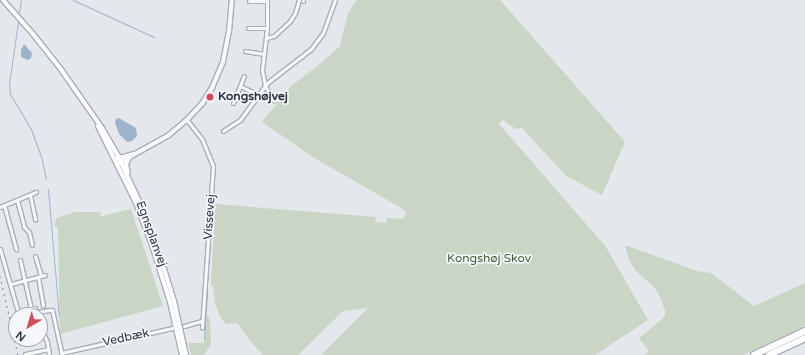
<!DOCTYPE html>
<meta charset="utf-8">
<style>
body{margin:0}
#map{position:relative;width:805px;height:355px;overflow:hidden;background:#e4e7ec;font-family:"Varela Round",sans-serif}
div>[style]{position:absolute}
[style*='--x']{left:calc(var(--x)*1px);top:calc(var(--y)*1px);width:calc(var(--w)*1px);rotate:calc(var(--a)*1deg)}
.green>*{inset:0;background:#c9d6c5}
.water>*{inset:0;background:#9fb4cc}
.stream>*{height:1px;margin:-0.5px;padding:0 0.5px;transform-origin:0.5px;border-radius:0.5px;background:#9fb4cc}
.roads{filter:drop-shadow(1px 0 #a9aeb7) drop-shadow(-1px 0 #a9aeb7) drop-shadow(0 1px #a9aeb7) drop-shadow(0 -1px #a9aeb7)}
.minor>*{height:3px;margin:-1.5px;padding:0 1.5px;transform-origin:1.5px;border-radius:1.5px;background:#f7f8fa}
.tertiary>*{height:3.5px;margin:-1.75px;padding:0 1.75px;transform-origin:1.75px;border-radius:1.75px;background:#f7f8fa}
.secondary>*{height:4px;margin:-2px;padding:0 2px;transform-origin:2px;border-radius:2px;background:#fff}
.motorway>*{height:5.5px;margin:-2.75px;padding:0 2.75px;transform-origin:2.75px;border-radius:2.75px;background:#fff}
.rail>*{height:1px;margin-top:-0.5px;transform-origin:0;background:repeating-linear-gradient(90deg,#7d8696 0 2px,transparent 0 6px)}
.dots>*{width:11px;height:11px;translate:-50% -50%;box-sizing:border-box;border:2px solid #f4f6f9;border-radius:50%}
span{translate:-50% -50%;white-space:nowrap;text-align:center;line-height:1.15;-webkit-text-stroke:3.5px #f4f6f9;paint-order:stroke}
.poi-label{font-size:12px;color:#2b3445;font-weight:700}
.left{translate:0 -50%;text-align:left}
.street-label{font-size:12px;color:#2b3445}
.park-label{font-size:12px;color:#3f6138}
.north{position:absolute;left:8px;top:307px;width:40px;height:40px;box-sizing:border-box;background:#f4f6f9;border:1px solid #a4a8b1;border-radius:50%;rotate:218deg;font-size:11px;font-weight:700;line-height:16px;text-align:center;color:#2b3445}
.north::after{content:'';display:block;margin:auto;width:14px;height:18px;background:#d1495b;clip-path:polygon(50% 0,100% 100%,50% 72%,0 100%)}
</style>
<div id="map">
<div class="green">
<div style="clip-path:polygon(357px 0,500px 0,625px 142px,602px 195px,566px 176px,522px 128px,516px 129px,503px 120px,499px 124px,606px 247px,648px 320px,595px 355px,321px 355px,368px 308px,343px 311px,298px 355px,263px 355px,252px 343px,237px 323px,226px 324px,220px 316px,215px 304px,213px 286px,211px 285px,215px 204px,376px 217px,375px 222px,387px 223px,387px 218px,403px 219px,406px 212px,398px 206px,316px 159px,262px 122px,291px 86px,320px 64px,340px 46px,348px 13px)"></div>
<div style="clip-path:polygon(131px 209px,163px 306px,60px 334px,58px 228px,54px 225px,57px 218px,75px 212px,102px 212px,99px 217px)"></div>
<div style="clip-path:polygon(625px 245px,697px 271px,711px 273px,754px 306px,805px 283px,805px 326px,743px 355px,644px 355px,649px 351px,639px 338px,661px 320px,665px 315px,665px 310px,659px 295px,654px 287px,636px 271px,629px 260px)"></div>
<div style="clip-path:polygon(206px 313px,210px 320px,211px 345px,204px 355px,191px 355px,188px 343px,204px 343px)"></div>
</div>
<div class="water">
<div style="clip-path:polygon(24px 44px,32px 53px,31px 58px,28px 60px,21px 57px,21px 50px)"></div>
<div style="clip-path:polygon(119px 118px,136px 128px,137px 136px,132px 141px,127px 142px,119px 134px,115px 123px,116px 119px)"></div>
</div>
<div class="stream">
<div style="--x:73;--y:0;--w:89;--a:24.6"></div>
<div style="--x:19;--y:12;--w:12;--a:-81"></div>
<div style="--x:18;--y:22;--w:63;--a:98.3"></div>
<div style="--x:9;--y:84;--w:10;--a:84"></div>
<div style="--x:10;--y:94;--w:41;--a:59"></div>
<div style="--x:31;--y:129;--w:29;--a:70"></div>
<div style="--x:41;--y:156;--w:24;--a:78"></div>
<div style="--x:48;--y:189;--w:128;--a:85.1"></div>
<div style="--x:205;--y:322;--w:32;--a:-86"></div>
<div style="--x:204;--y:339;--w:16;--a:-86"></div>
</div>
<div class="roads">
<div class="minor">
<div style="--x:267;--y:0;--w:28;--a:90"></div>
<div style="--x:267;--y:28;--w:42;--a:96.8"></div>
<div style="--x:262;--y:70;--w:16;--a:79"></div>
<div style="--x:265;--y:86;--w:17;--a:59"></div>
<div style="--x:303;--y:0;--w:1;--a:90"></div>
<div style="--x:249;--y:1;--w:18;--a:0"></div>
<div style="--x:248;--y:28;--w:19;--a:0"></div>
<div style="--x:266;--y:38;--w:8;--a:-14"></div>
<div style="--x:274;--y:36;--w:22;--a:-43"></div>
<div style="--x:290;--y:21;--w:9;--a:-58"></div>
<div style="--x:295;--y:13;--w:14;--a:-73"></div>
<div style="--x:245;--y:51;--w:18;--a:9"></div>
<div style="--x:240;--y:86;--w:21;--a:25"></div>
<div style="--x:233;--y:103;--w:29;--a:-68"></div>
<div style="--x:187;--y:120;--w:24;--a:52"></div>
<div style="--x:202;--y:139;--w:29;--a:68"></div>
<div style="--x:213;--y:166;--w:162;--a:93.9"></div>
<div style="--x:223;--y:131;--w:20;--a:-33"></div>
<div style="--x:240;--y:120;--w:46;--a:-53.9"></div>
<div style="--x:267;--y:83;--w:56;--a:-37.7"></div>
<div style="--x:311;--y:49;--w:20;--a:-53"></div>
<div style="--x:323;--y:33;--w:35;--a:-70"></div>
<div style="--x:30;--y:195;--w:25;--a:78"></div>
<div style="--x:17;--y:200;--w:28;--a:75"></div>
<div style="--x:24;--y:227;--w:7;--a:45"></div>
<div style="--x:29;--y:232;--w:13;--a:77"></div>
<div style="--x:4;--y:205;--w:46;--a:74.7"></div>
<div style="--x:0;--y:207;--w:39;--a:-23"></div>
<div style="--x:0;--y:249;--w:66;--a:74.1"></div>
<div style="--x:18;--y:312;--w:4;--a:27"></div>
<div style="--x:22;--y:314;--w:30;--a:-8"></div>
<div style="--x:52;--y:310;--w:46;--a:77.5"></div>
<div style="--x:35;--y:256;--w:21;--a:73"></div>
<div style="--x:20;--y:260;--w:50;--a:77.3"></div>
<div style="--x:38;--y:277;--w:29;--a:80"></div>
<div style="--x:11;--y:284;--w:35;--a:-15"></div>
<div style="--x:27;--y:309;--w:8;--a:-7"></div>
<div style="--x:40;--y:326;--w:17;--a:66"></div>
<div style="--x:47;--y:342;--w:13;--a:81"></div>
<div style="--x:184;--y:326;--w:19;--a:-16"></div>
<div style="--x:61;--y:353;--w:114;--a:-12.7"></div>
<div style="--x:25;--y:354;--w:24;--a:-12"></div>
</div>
<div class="tertiary">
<div style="--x:116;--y:159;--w:18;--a:-16"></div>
<div style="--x:119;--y:163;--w:57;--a:-29.2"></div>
<div style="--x:169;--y:135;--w:23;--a:-40"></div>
<div style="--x:187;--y:120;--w:22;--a:-47"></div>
<div style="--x:202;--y:104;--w:19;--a:-58"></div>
<div style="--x:212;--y:88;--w:28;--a:-67"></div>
<div style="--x:223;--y:62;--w:31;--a:-79"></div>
<div style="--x:229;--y:32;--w:32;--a:-85"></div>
</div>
<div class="secondary">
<div style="--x:3;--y:0;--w:45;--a:48.6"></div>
<div style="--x:33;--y:34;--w:43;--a:51.5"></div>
<div style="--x:60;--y:68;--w:73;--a:55"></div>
<div style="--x:102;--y:128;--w:34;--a:60"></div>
<div style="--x:119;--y:158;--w:47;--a:65.1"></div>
<div style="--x:139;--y:201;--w:62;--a:69.2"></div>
<div style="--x:161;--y:259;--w:44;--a:72.8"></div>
<div style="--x:174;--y:301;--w:55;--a:77.5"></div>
<div style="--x:98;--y:126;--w:86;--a:63.7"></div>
<div style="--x:136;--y:203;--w:39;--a:69"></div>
<div style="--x:150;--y:239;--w:66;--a:72.4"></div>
<div style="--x:170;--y:302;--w:54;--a:77.2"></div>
<div style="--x:128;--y:173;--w:9;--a:-103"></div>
<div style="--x:126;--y:164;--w:7;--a:-63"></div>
</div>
<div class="motorway">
<div style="--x:754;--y:355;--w:56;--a:-25.2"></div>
<div style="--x:769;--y:355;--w:40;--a:-25"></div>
</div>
</div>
<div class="rail">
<div style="--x:0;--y:276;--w:81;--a:77.2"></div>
</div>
<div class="dots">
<div style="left:210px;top:97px;background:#d1495b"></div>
</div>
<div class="poi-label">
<span class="left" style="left:218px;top:97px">Kongshøjvej</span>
</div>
<div class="street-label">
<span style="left:210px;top:217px;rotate:-86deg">Vissevej</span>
<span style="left:151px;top:234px;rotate:70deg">Egnsplanvej</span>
<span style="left:126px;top:338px;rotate:-12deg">Vedbæk</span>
</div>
<div class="park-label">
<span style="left:489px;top:259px">Kongshøj Skov</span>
</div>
<div class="north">N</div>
</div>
